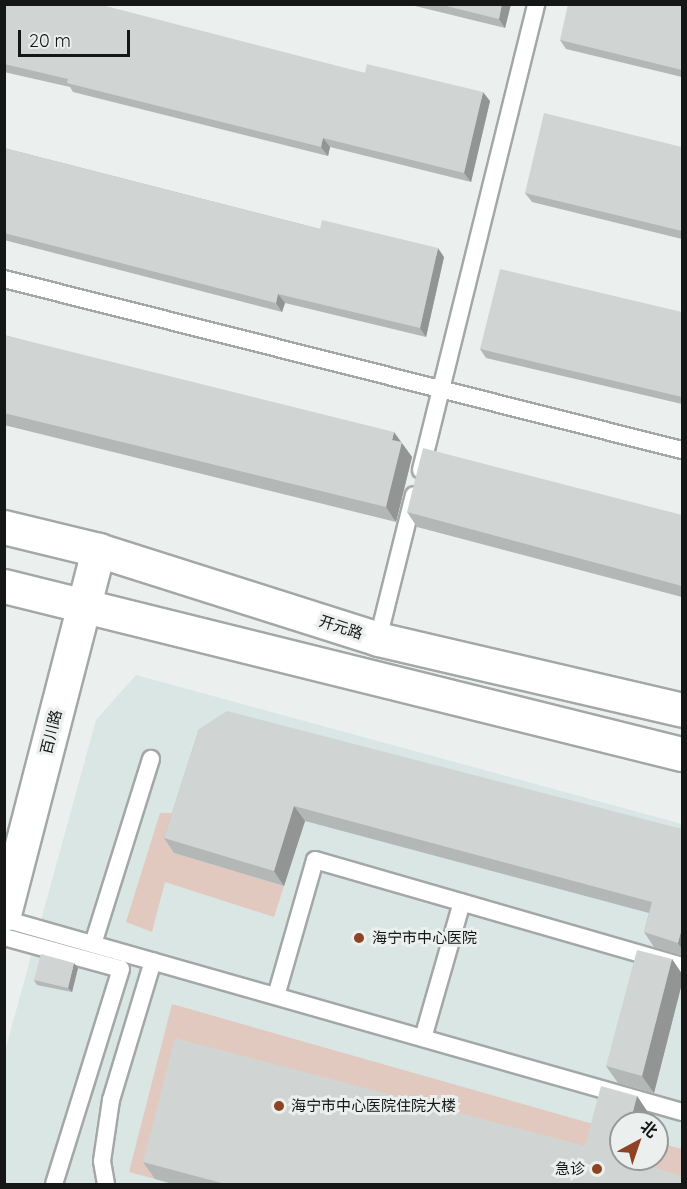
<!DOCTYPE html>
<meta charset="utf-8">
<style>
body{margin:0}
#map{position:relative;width:687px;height:1189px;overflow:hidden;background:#ebf0ef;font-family:Quicksand,"Noto Sans SC",sans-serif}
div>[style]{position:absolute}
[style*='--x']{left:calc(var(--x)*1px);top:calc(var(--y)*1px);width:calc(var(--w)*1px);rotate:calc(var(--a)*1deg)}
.built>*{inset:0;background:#d9e6e3}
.green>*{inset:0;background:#e1c9c0}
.roads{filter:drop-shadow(2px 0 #a3a8a7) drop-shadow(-2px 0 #a3a8a7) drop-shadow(0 2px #a3a8a7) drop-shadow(0 -2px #a3a8a7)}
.lane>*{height:16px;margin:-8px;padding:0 8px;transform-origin:8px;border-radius:8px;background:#fff}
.secondary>*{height:33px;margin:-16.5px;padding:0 16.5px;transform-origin:16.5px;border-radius:16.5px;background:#fff}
.wall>*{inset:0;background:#b3b7b6}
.shaded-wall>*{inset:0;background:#929594}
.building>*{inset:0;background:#d0d5d4}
.dots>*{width:16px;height:16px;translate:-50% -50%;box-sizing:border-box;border:3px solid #ebf0ef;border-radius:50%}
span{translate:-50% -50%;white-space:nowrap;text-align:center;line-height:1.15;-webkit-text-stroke:6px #ebf0ef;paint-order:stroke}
.street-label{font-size:15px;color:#151717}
.poi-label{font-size:15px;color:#151717}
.left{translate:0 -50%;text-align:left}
.right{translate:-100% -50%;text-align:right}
.frame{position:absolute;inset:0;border:6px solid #151717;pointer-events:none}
.north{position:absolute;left:609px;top:1111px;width:60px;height:60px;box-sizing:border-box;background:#ebf0ef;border:2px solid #959999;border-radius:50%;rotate:40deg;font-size:16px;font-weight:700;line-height:24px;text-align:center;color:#151717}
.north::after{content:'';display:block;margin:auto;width:21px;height:27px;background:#8c4424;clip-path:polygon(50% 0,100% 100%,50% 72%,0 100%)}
.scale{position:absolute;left:18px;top:30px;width:112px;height:27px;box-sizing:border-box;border:3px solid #151717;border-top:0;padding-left:8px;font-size:18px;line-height:21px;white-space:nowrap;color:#151717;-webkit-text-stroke:4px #ebf0ef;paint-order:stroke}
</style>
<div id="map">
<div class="built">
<div style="clip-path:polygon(evenodd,136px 675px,682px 824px,682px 1184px,5px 1184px,5px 1051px,96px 720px,136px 675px,621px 1123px,657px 1123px,657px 1159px,621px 1159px,621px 1123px)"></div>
</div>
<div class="green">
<div style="clip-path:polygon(160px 813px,187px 813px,174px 853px,284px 886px,274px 917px,165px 882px,152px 932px,126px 922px)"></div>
<div style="clip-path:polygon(172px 1004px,621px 1132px,621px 1159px,657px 1159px,657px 1142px,682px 1149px,682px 1184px,155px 1179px,129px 1172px)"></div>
</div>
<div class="roads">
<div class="lane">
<div style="--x:4;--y:279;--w:699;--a:14.16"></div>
<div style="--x:421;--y:470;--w:480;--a:-76.1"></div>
<div style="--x:378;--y:639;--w:148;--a:-76"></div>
<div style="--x:4;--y:919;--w:705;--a:15.89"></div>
<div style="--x:4;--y:937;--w:121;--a:15.3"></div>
<div style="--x:121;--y:969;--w:225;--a:107.3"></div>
<div style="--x:93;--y:944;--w:194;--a:-72.6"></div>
<div style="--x:276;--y:996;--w:141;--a:-74"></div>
<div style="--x:315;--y:860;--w:382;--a:16.1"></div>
<div style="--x:423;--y:1038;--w:141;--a:-74"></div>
<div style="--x:106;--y:1184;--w:23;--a:-100"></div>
<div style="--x:102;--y:1161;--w:62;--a:-81.6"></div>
<div style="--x:111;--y:1100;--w:145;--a:-73.2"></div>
</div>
<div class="secondary">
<div style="--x:4;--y:527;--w:97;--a:13.7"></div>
<div style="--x:98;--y:550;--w:294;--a:17.6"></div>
<div style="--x:378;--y:639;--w:312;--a:13.1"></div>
<div style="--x:4;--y:586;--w:699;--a:13.92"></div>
<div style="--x:4;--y:914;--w:376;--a:-75.5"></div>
</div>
</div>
<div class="wall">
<div style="clip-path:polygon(4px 4px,365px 73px,490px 101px,471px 182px,330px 147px,328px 156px,73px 92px,70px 87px,4px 72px)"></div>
<div style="clip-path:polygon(407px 4px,511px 4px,505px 28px)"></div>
<div style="clip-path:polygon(682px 4px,682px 77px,566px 49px,560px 40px)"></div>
<div style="clip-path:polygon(682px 147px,682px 239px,532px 202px,525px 193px)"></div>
<div style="clip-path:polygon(4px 148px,320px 229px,444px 257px,426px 337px,285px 303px,282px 312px,4px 240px)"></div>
<div style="clip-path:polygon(682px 312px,682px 404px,486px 358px,480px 349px)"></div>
<div style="clip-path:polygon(4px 335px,401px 442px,412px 457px,396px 522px,4px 425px)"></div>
<div style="clip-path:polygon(407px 512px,682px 515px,682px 597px,417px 527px)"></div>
<div style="clip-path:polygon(199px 729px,682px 829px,682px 956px,654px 947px,644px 932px,649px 913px,305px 821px,284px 886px,174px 853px,164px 838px)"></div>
<div style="clip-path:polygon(672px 959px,682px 974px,682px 983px,654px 1093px,618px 1083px,606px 1066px)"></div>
<div style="clip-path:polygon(78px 968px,72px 992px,37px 985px,34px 980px)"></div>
<div style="clip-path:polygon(637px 1096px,649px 1114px,647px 1123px,621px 1123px,621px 1159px,637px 1159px,637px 1162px,682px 1185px,176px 1185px,155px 1179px,143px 1162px,585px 1146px)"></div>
</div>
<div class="shaded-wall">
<div style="clip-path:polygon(502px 4px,511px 4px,505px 28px,499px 19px)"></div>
<div style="clip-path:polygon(483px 92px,490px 101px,471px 182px,464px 173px)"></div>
<div style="clip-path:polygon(323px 138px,330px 147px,328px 156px,321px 147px)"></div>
<div style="clip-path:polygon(438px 248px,444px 257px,426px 337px,420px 328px)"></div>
<div style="clip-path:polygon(278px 294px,285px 303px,282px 312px,276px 303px)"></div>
<div style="clip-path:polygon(394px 432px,412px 457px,396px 522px,386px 507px,392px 440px)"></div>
<div style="clip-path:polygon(294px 806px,305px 821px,284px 886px,274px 871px)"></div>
<div style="clip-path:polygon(682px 928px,682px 949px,678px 943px)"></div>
<div style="clip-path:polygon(672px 959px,682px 974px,682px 983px,654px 1093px,642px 1076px)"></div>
<div style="clip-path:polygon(74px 963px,78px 968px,72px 992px,68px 988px)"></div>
<div style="clip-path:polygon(637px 1096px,649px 1114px,647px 1123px,630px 1123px)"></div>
<div style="clip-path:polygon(622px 1159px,637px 1159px,633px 1175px)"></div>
</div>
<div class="building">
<div style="clip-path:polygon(4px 4px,98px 4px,365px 73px,367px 64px,483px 92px,464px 173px,323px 138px,321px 147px,67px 83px,68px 79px,4px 64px)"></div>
<div style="clip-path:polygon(438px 4px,502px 4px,499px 19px)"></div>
<div style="clip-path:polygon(568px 4px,682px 4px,682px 70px,560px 40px)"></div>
<div style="clip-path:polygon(544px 113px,682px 147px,682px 231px,525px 193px)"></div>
<div style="clip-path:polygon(4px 148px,320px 229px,322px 220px,438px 248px,420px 328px,278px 294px,276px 303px,4px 233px)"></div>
<div style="clip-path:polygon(500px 269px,682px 312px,682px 397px,480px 349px)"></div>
<div style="clip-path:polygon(4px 335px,394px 432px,392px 440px,402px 442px,386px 507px,4px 413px)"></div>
<div style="clip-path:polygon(423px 448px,682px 515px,682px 586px,407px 512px)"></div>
<div style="clip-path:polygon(227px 711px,682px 829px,682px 928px,678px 943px,644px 932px,652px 902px,294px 806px,274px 871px,164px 838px,199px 729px)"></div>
<div style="clip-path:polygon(637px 950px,672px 959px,642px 1076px,606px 1066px)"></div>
<div style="clip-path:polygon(41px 954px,74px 963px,68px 988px,34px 980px)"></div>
<div style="clip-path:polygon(175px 1038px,585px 1146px,601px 1086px,637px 1096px,630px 1123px,621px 1123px,621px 1159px,626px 1159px,682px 1176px,682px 1185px,229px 1185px,143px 1162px)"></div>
</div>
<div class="dots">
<div style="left:359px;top:938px;background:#8c4424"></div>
<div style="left:279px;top:1106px;background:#8c4424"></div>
<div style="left:597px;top:1169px;background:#8c4424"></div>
</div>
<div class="street-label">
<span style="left:341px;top:627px;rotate:18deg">开元路</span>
<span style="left:51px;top:732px;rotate:-76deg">百川路</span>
</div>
<div class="poi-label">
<span class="left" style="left:372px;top:938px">海宁市中心医院</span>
<span class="left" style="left:291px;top:1106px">海宁市中心医院住院大楼</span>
<span class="right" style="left:585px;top:1169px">急诊</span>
</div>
<div class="frame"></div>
<div class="north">北</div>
<div class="scale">20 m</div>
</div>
